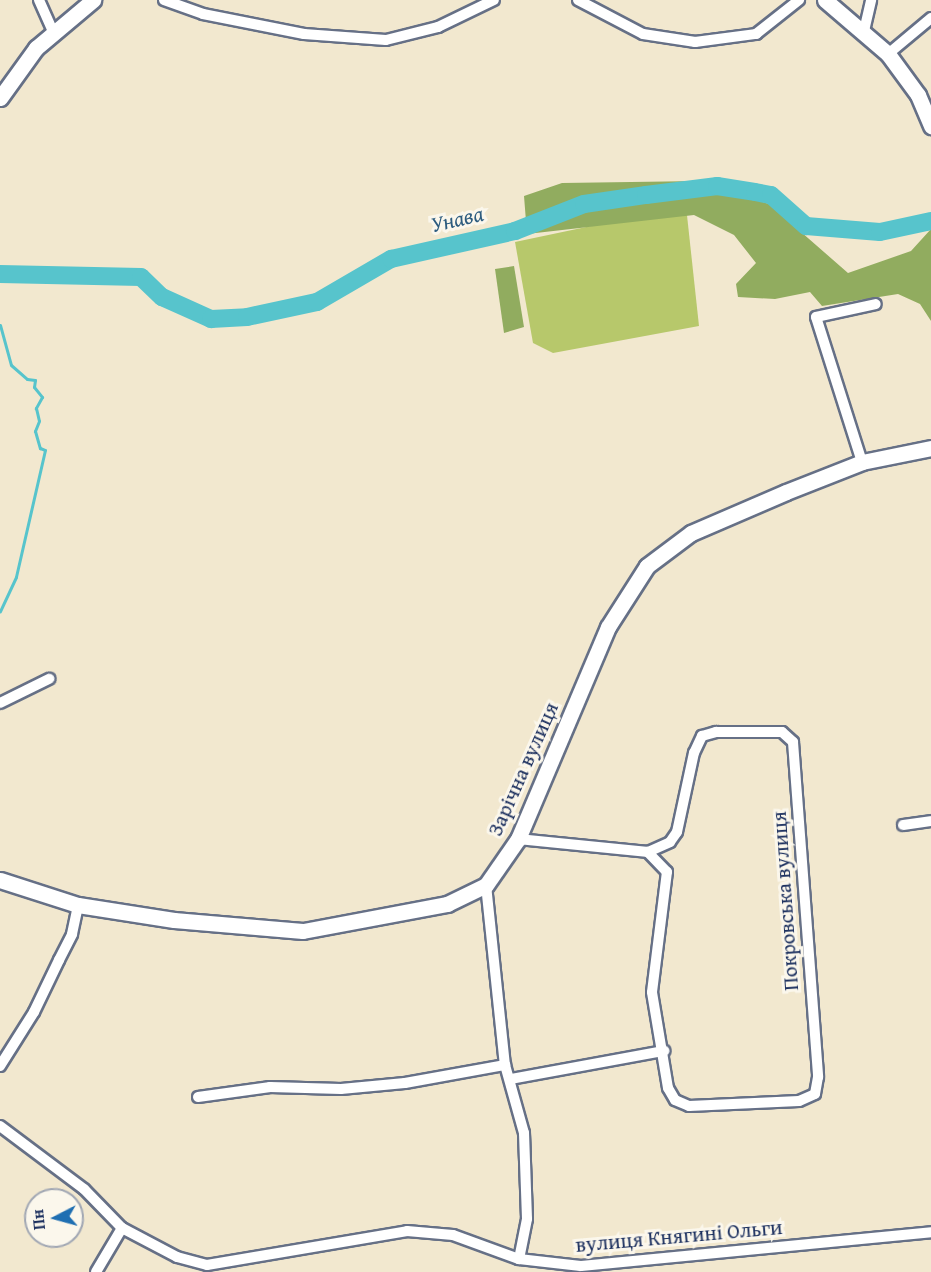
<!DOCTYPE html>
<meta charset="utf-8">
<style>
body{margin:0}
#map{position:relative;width:931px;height:1272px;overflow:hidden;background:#f2e8cf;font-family:"Gentium Book Plus",serif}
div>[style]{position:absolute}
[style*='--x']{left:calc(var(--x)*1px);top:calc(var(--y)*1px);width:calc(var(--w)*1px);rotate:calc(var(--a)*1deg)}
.green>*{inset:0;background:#b7c86b}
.forest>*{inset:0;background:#91ac5f}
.stream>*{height:3px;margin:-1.5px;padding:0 1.5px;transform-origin:1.5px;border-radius:1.5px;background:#57c4cc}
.river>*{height:18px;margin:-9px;padding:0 9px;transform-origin:9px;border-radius:9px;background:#57c4cc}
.roads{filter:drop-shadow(2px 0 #667086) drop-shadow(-2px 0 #667086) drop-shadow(0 2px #667086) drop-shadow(0 -2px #667086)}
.street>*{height:10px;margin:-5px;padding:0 5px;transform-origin:5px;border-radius:5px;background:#fff}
.secondary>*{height:15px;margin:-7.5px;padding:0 7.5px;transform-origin:7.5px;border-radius:7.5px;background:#fff}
span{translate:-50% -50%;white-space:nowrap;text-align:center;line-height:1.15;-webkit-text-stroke:6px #fbf7ec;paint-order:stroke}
.street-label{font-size:21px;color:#1b2f5e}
.water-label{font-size:22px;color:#2d5c7f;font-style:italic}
.north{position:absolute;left:24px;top:1188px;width:60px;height:60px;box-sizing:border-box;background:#fbf7ec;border:2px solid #a1a7b3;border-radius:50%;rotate:264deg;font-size:16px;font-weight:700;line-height:24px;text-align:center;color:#1b2f5e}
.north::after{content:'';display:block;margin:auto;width:21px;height:27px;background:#1f6fb2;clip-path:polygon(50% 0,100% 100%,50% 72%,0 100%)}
</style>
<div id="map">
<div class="green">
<div style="clip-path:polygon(686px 206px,699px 326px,553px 353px,533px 343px,515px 242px)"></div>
</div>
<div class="forest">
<div style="clip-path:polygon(700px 181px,769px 204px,848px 273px,911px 251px,931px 229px,931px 321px,920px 304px,898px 294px,822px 306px,810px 292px,775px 299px,738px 297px,736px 284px,756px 263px,734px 235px,694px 215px,527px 234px,524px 196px,562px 183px)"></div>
<div style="clip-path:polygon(514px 266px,524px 327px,504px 333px,495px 269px)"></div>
</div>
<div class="stream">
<div style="--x:0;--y:278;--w:4;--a:-76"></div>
<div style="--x:0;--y:325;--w:41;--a:74.6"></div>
<div style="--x:11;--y:365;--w:21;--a:41"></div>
<div style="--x:27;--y:379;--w:8;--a:7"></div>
<div style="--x:35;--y:380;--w:7;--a:98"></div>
<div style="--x:34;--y:387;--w:13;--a:51"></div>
<div style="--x:42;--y:397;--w:13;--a:119"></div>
<div style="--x:36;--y:408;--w:13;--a:77"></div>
<div style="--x:39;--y:421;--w:11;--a:112"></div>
<div style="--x:35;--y:431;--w:18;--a:74"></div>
<div style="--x:40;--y:448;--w:5;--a:22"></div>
<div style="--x:45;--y:450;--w:130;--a:102.9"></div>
<div style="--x:16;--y:577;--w:38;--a:115"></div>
</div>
<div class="river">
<div style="--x:0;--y:274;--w:141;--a:1.2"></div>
<div style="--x:141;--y:277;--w:29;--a:44"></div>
<div style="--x:162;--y:297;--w:54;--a:24.2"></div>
<div style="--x:211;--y:319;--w:36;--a:-3"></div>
<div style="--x:247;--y:317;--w:72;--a:-12.1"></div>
<div style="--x:317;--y:302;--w:86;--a:-30.2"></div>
<div style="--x:391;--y:259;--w:127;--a:-12.7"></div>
<div style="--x:515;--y:231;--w:74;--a:-21.4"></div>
<div style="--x:584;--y:204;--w:63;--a:-8.3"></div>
<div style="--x:646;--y:195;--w:72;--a:-7.2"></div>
<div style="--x:717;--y:186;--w:38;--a:9"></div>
<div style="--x:755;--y:192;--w:16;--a:11"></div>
<div style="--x:771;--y:195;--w:47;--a:41.5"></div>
<div style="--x:806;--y:226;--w:74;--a:4.6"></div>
<div style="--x:880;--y:232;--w:52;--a:-12.2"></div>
</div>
<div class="roads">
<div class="street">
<div style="--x:39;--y:0;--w:35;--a:66"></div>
<div style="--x:164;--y:0;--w:41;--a:19.7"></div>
<div style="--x:203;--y:14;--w:103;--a:11.2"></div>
<div style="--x:304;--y:34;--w:82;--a:4.2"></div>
<div style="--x:386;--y:40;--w:54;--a:-14"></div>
<div style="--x:438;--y:27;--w:62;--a:-25.7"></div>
<div style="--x:578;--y:0;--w:73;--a:27.6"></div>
<div style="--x:643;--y:34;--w:53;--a:8.7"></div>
<div style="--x:695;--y:42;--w:62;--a:-7.5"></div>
<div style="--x:756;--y:34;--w:55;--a:-38.3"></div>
<div style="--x:864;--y:31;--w:32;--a:-77"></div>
<div style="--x:888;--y:54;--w:56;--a:-39.9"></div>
<div style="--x:862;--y:462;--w:152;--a:-107.6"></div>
<div style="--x:816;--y:317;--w:61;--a:-12.2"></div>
<div style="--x:0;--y:703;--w:55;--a:-26.1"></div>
<div style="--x:716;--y:732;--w:66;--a:0"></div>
<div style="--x:782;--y:732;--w:15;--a:42"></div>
<div style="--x:793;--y:742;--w:336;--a:85.7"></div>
<div style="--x:818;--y:1077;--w:17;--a:100"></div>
<div style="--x:815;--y:1094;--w:17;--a:156"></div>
<div style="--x:799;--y:1101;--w:110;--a:177.4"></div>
<div style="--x:689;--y:1106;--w:15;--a:-157"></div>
<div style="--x:675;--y:1100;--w:14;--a:-120"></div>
<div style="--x:668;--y:1088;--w:97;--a:-99.5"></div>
<div style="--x:652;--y:992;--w:121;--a:-82.9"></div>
<div style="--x:667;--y:872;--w:28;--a:-134"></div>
<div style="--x:648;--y:852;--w:24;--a:-24"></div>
<div style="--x:670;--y:842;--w:12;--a:-55"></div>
<div style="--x:677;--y:832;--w:81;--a:-77.9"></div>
<div style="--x:694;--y:753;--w:19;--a:-65"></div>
<div style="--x:702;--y:736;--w:15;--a:-16"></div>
<div style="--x:903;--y:825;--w:28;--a:-8"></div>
<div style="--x:518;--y:839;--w:131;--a:5.7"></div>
<div style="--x:486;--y:885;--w:181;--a:84"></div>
<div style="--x:505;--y:1065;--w:71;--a:74.4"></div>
<div style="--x:524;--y:1133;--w:86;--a:88"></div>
<div style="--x:527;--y:1219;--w:41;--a:101.3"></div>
<div style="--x:0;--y:1066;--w:64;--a:-57.8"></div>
<div style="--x:34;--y:1012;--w:58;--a:-64.3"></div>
<div style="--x:59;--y:960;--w:29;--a:-63"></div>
<div style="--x:72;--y:934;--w:30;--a:-78"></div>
<div style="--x:511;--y:1079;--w:156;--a:-10.4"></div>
<div style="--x:198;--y:1097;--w:73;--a:-7.9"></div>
<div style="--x:270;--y:1087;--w:71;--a:1.6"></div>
<div style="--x:341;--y:1089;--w:64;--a:-5.4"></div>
<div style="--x:405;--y:1083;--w:102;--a:-10.2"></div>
<div style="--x:0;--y:1126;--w:105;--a:36.9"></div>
<div style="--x:84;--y:1189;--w:54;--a:45.7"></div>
<div style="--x:122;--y:1228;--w:51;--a:120.6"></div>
<div style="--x:122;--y:1228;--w:62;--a:27.8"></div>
<div style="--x:177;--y:1257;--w:31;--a:15"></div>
<div style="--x:207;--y:1265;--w:203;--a:-9.6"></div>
<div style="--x:407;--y:1231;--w:46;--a:5"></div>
<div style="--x:453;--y:1235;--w:70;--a:20"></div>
<div style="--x:519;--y:1259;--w:62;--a:6.4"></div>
<div style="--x:581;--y:1266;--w:352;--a:-5.5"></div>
</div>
<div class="secondary">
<div style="--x:825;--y:0;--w:83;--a:40.6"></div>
<div style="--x:888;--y:54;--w:51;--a:53.8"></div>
<div style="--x:918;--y:95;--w:34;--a:67"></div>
<div style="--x:0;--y:98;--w:62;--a:-54.2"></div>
<div style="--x:36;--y:48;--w:75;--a:-40.1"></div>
<div style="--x:0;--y:880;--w:82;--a:17.8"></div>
<div style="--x:78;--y:905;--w:97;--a:8.9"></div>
<div style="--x:174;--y:920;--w:129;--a:4.9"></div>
<div style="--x:303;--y:931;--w:147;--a:-10.6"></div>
<div style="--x:447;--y:904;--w:43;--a:-26"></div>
<div style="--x:486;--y:885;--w:56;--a:-55.2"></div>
<div style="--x:518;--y:839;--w:230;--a:-67"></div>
<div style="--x:608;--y:627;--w:72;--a:-57.4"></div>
<div style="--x:647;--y:566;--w:55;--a:-36.9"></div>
<div style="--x:691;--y:533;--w:103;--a:-23.3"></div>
<div style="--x:786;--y:492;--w:82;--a:-21.5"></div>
<div style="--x:862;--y:462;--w:70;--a:-11.5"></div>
</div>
</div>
<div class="street-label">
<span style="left:523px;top:769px;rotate:-66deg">Зарічна вулиця</span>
<span style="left:785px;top:901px;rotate:-94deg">Покровська вулиця</span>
<span style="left:679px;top:1236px;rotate:-5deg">вулиця Княгині Ольги</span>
</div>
<div class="water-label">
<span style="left:457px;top:219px;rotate:-13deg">Унава</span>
</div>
<div class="north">Пн</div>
</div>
